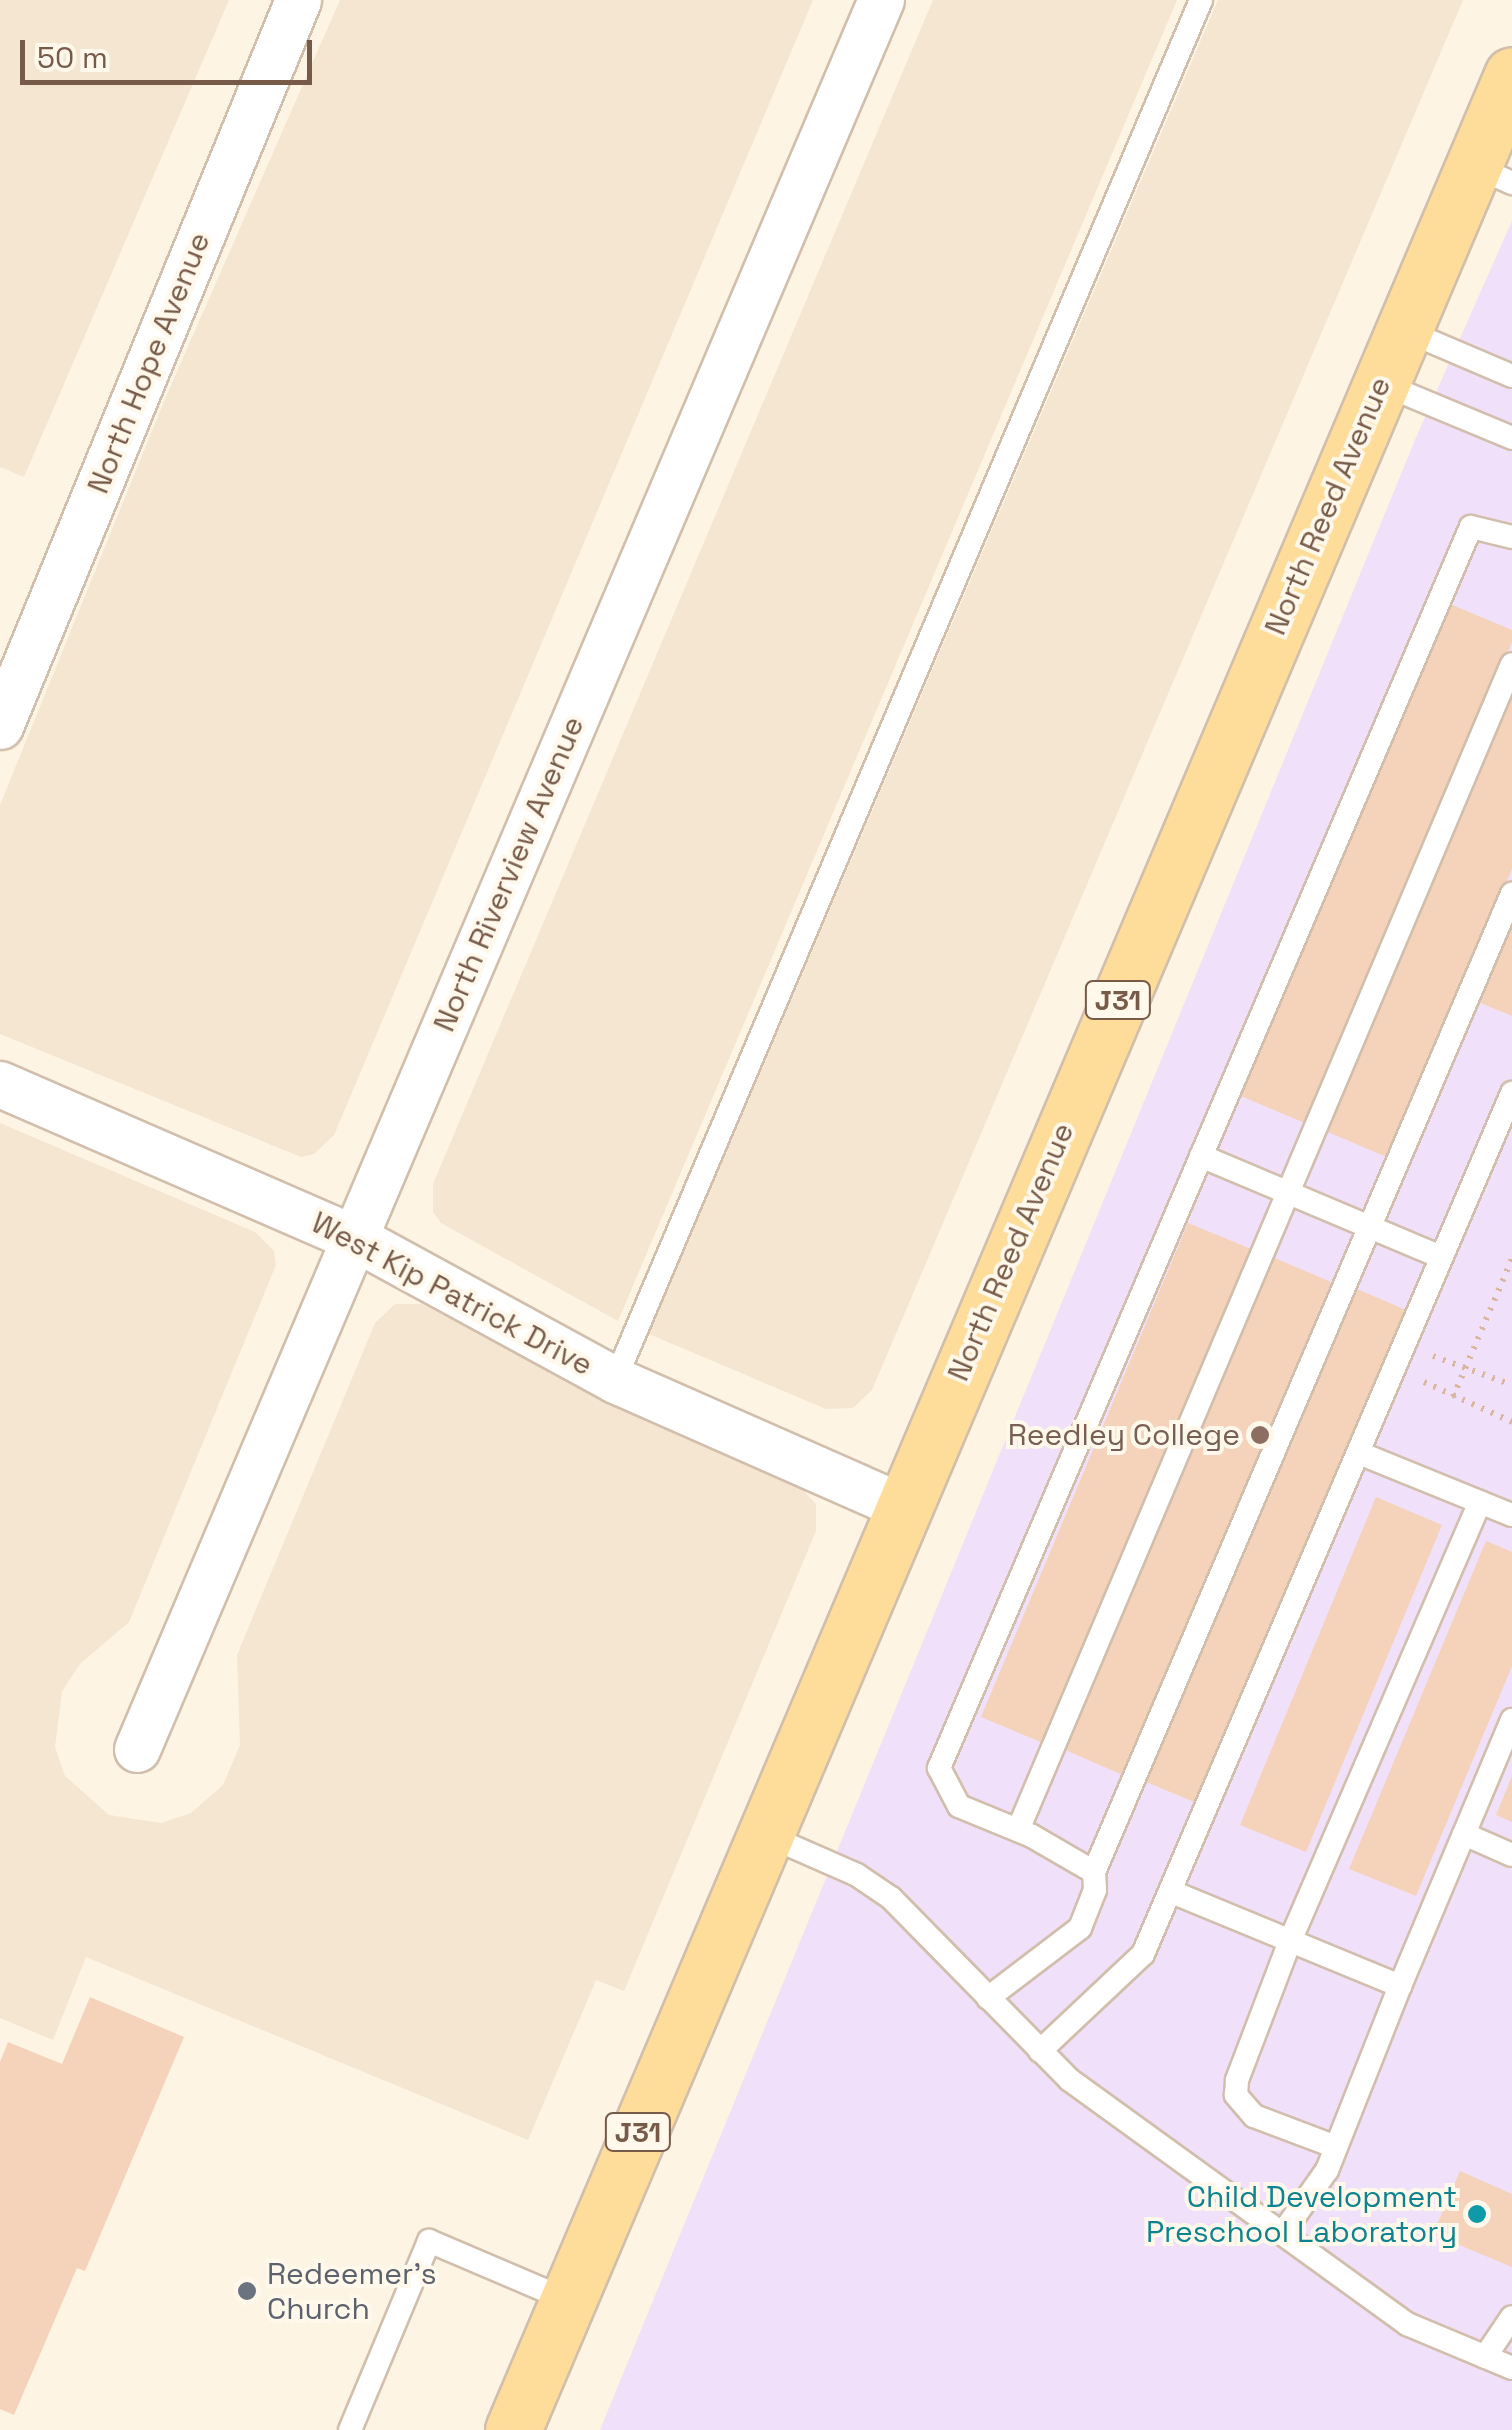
<!DOCTYPE html>
<style>
body{margin:0}
#map{position:relative;width:1512px;height:2430px;overflow:hidden;background:#fdf4e3;font-family:"Space Grotesk",sans-serif}
div>[style]{position:absolute}
[style*='--x']{left:calc(var(--x)*1px);top:calc(var(--y)*1px);width:calc(var(--w)*1px);rotate:calc(var(--a)*1deg)}
.residential>*{inset:0;background:#f5e6d1}
.education>*{inset:0;background:#f1e0f9}
.building>*{inset:0;background:#f4d3ba}
.path>*{height:6px;margin-top:-3px;transform-origin:0;background:repeating-linear-gradient(90deg,#d9b69d 0 2.5px,transparent 0 10.5px)}
.roads{filter:drop-shadow(2px 0 #d1beac) drop-shadow(-2px 0 #d1beac) drop-shadow(0 2px #d1beac) drop-shadow(0 -2px #d1beac)}
.lane>*{height:22px;margin:-11px;padding:0 11px;transform-origin:11px;border-radius:11px;background:#fff}
.street>*{height:45px;margin:-22.5px;padding:0 22.5px;transform-origin:22.5px;border-radius:22.5px;background:#fff}
.primary>*{height:55px;margin:-27.5px;padding:0 27.5px;transform-origin:27.5px;border-radius:27.5px;background:#fedc99}
.dots>*{width:28px;height:28px;translate:-50% -50%;box-sizing:border-box;border:5px solid #fff8eb;border-radius:50%}
span{translate:-50% -50%;white-space:nowrap;text-align:center;line-height:1.15;-webkit-text-stroke:8px #fff8eb;paint-order:stroke}
.shield-label span{padding:2px 8px;background:#fff8eb;border:2px solid;border-radius:8px;-webkit-text-stroke-width:0}
.shield-label{font-size:28px;color:#775a48;font-weight:700}
.street-label{font-size:30px;color:#775a48}
.education-label{font-size:30px;color:#785e54}
.right{translate:-100% -50%;text-align:right}
.culture-label{font-size:30px;color:#0d838f}
.worship-label{font-size:30px;color:#5b616d}
.left{translate:0 -50%;text-align:left}
.scale{position:absolute;left:20px;top:40px;width:292px;height:45px;box-sizing:border-box;border:5px solid #775a48;border-top:0;padding-left:12px;font-size:30px;line-height:35px;white-space:nowrap;color:#775a48;-webkit-text-stroke:8px #fff8eb;paint-order:stroke}
</style>
<div id="map">
<div class="residential">
<div style="clip-path:polygon(0 0,229px 0,24px 477px,0 467px)"></div>
<div style="clip-path:polygon(340px 0,813px 0,334px 1135px,314px 1154px,301px 1157px,0 1034px,0 805px,165px 399px)"></div>
<div style="clip-path:polygon(933px 0,1177px 0,618px 1321px,441px 1223px,433px 1212px,433px 1184px)"></div>
<div style="clip-path:polygon(1218px 0,1463px 0,872px 1390px,853px 1408px,826px 1409px,649px 1334px)"></div>
<div style="clip-path:polygon(0 1123px,255px 1232px,274px 1251px,276px 1265px,129px 1622px,80px 1664px,62px 1691px,55px 1747px,65px 1776px,109px 1815px,161px 1823px,191px 1813px,223px 1785px,240px 1745px,237px 1655px,375px 1323px,395px 1304px,422px 1304px,606px 1402px,797px 1484px,816px 1504px,816px 1531px,624px 1991px,596px 1980px,528px 2140px,86px 1957px,53px 2040px,0 2018px)"></div>
</div>
<div class="education">
<div style="clip-path:polygon(1512px 221px,1512px 2430px,600px 2430px,1415px 440px)"></div>
</div>
<div class="building">
<div style="clip-path:polygon(1450px 604px,1512px 630px,1512px 642px,1307px 1124px,1241px 1096px)"></div>
<div style="clip-path:polygon(1512px 686px,1512px 869px,1389px 1158px,1323px 1130px)"></div>
<div style="clip-path:polygon(1512px 923px,1512px 1016px,1478px 1002px)"></div>
<div style="clip-path:polygon(1188px 1223px,1251px 1249px,1043px 1743px,981px 1717px)"></div>
<div style="clip-path:polygon(1270px 1256px,1331px 1282px,1125px 1776px,1063px 1749px)"></div>
<div style="clip-path:polygon(1352px 1287px,1413px 1313px,1206px 1807px,1144px 1781px)"></div>
<div style="clip-path:polygon(1376px 1497px,1442px 1525px,1306px 1852px,1240px 1825px)"></div>
<div style="clip-path:polygon(1486px 1541px,1512px 1552px,1512px 1666px,1416px 1896px,1349px 1869px)"></div>
<div style="clip-path:polygon(1512px 1776px,1512px 1822px,1496px 1815px)"></div>
<div style="clip-path:polygon(90px 1997px,184px 2037px,85px 2271px,77px 2268px,14px 2415px,0 2409px,0 2062px,8px 2042px,62px 2064px)"></div>
<div style="clip-path:polygon(1460px 2171px,1512px 2194px,1512px 2267px,1433px 2234px)"></div>
</div>
<div class="path">
<div style="--x:1433;--y:1356;--w:84;--a:20.2"></div>
<div style="--x:1424;--y:1382;--w:97;--a:24.4"></div>
<div style="--x:1453;--y:1397;--w:150;--a:-66.9"></div>
</div>
<div class="roads">
<div class="lane">
<div style="--x:1474;--y:166;--w:42;--a:24.1"></div>
<div style="--x:1404;--y:330;--w:117;--a:23.1"></div>
<div style="--x:1380;--y:383;--w:143;--a:22.6"></div>
<div style="--x:1201;--y:1156;--w:260;--a:22.8"></div>
<div style="--x:615;--y:1380;--w:1499;--a:-66.99"></div>
<div style="--x:1359;--y:1453;--w:165;--a:22.1"></div>
<div style="--x:1018;--y:1830;--w:1266;--a:-67.04"></div>
<div style="--x:1464;--y:1834;--w:124;--a:-67.2"></div>
<div style="--x:766;--y:1835;--w:99;--a:23.7"></div>
<div style="--x:857;--y:1875;--w:41;--a:34.1"></div>
<div style="--x:891;--y:1898;--w:255;--a:45.5"></div>
<div style="--x:1070;--y:2080;--w:416;--a:35.9"></div>
<div style="--x:1407;--y:2324;--w:114;--a:22.7"></div>
<div style="--x:1094;--y:1872;--w:1064;--a:-66.86"></div>
<div style="--x:1172;--y:1892;--w:247;--a:22.4"></div>
<div style="--x:1400;--y:1986;--w:198;--a:111.6"></div>
<div style="--x:1327;--y:2170;--w:78;--a:125.1"></div>
<div style="--x:1400;--y:1986;--w:165;--a:-67.2"></div>
<div style="--x:1464;--y:1834;--w:52;--a:23.6"></div>
<div style="--x:988;--y:1998;--w:116;--a:-37.3"></div>
<div style="--x:1080;--y:1928;--w:41;--a:-68.5"></div>
<div style="--x:1095;--y:1890;--w:18;--a:-93"></div>
<div style="--x:1094;--y:1872;--w:72;--a:-149.9"></div>
<div style="--x:1032;--y:1836;--w:79;--a:-157.7"></div>
<div style="--x:959;--y:1806;--w:43;--a:-117.8"></div>
<div style="--x:939;--y:1768;--w:1350;--a:-66.8"></div>
<div style="--x:1471;--y:527;--w:42;--a:13.7"></div>
<div style="--x:1040;--y:2051;--w:141;--a:-43.3"></div>
<div style="--x:1143;--y:1954;--w:937;--a:-66.8"></div>
<div style="--x:1336;--y:2147;--w:88;--a:-159.3"></div>
<div style="--x:1254;--y:2116;--w:28;--a:-131"></div>
<div style="--x:1236;--y:2095;--w:15;--a:-86"></div>
<div style="--x:1237;--y:2080;--w:149;--a:-69.1"></div>
<div style="--x:1290;--y:1941;--w:478;--a:-66.6"></div>
<div style="--x:1485;--y:2357;--w:48;--a:-56"></div>
<div style="--x:350;--y:2430;--w:205;--a:-67.3"></div>
<div style="--x:429;--y:2241;--w:150;--a:23.1"></div>
</div>
<div class="street">
<div style="--x:0;--y:726;--w:785;--a:-67.68"></div>
<div style="--x:0;--y:1084;--w:387;--a:23.5"></div>
<div style="--x:355;--y:1238;--w:296;--a:28.6"></div>
<div style="--x:615;--y:1380;--w:315;--a:23.8"></div>
<div style="--x:137;--y:1749;--w:1901;--a:-66.96"></div>
</div>
<div class="primary">
<div style="--x:513;--y:2430;--w:2558;--a:-67.01"></div>
</div>
</div>
<div class="dots">
<div style="left:1260px;top:1435px;background:#8d6e63"></div>
<div style="left:1477px;top:2214px;background:#0f9aa8"></div>
<div style="left:247px;top:2291px;background:#6b7280"></div>
</div>
<div class="shield-label">
<span style="left:1118px;top:1000px">J31</span>
<span style="left:638px;top:2132px">J31</span>
</div>
<div class="street-label">
<span style="left:149px;top:363px;rotate:-68deg">North Hope Avenue</span>
<span style="left:1328px;top:506px;rotate:-67deg">North Reed Avenue</span>
<span style="left:509px;top:874px;rotate:-67deg">North Riverview Avenue</span>
<span style="left:1011px;top:1252px;rotate:-67deg">North Reed Avenue</span>
<span style="left:452px;top:1294px;rotate:28deg">West Kip Patrick Drive</span>
</div>
<div class="education-label">
<span class="right" style="left:1240px;top:1435px">Reedley College</span>
</div>
<div class="culture-label">
<span class="right" style="left:1457px;top:2214px">Child Development<br>Preschool Laboratory</span>
</div>
<div class="worship-label">
<span class="left" style="left:267px;top:2291px">Redeemer's<br>Church</span>
</div>
<div class="scale">50 m</div>
</div>
